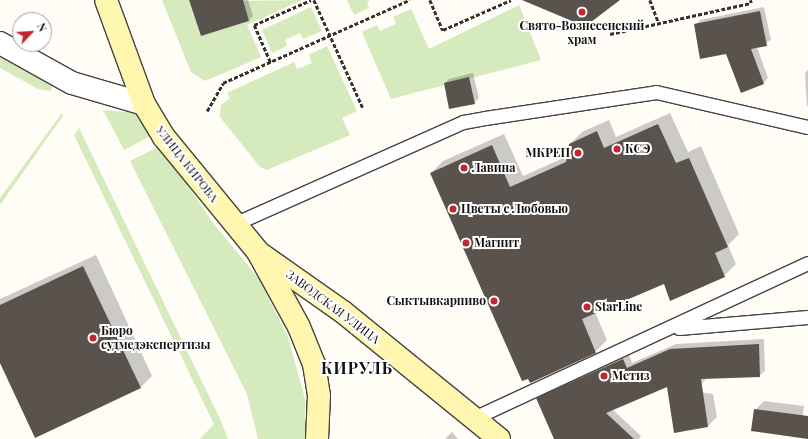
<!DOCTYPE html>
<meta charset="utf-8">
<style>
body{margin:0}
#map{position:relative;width:808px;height:439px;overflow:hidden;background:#fffdf5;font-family:"Playfair Display",serif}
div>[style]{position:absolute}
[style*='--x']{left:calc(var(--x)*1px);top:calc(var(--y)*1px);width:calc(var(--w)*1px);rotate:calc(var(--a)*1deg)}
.green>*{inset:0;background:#d5ebbd}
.shadow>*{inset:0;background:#0003}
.building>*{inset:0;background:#5a524d}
.path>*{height:2.5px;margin-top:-1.25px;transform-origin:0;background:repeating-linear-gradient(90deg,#333 0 4px,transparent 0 6px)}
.roads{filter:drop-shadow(1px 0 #444) drop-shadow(-1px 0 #444) drop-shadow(0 1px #444) drop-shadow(0 -1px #444)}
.lane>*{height:13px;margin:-6.5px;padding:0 6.5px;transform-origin:6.5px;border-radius:6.5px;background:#fff}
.street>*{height:22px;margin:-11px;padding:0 11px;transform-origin:11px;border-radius:11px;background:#fff}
.secondary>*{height:22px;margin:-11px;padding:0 11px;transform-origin:11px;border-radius:11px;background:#fff6b0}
.dots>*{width:11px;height:11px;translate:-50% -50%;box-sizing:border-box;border:2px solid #fff;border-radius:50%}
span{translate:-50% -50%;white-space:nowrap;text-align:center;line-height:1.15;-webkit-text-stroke:4px #fff;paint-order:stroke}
.poi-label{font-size:12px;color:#111;font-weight:700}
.left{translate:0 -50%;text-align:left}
.right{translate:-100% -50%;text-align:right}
.street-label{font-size:12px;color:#111}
.district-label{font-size:16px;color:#111;font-weight:700;letter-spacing:1px}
.north{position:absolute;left:12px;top:12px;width:40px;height:40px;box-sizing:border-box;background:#fff;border:1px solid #a0a0a0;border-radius:50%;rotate:65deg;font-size:11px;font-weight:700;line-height:16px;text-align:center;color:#111}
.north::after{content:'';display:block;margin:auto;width:14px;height:18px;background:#c4262e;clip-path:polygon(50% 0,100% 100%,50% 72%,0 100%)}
</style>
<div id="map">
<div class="green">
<div style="clip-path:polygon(162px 0,189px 0,201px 36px,249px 21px,243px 1px,302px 0,247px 25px,261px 57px,205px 81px,191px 72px)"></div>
<div style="clip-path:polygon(347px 0,370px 0,367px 2px,369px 8px,354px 15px)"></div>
<div style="clip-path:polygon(519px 5px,541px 60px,391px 99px,362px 32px,377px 25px,380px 31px,396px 24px,393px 17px,411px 9px,429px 49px)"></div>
<div style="clip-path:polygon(311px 7px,322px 31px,303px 39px,300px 33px,285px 40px,287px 46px,272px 53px,262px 30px)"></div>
<div style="clip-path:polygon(327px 46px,357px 111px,342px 118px,350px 135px,267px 170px,260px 167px,220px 117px,221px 105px,230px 98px,227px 93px,294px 62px,297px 69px,312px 63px,309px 55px)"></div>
<div style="clip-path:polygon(0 51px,53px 83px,51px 91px,38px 89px,0 68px)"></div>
<div style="clip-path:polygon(103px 110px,137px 113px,154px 134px,124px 150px)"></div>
<div style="clip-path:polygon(62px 113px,63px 116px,0 205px,0 198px)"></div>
<div style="clip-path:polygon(79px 128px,221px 421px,228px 439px,200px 439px,214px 424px,74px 135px)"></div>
<div style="clip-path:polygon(160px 146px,214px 224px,259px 279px,288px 337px,305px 399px,305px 439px,258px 439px,247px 394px,130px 161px)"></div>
</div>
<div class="shadow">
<div style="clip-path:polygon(190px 0,248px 0,253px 16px,249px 20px)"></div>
<div style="clip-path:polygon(764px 7px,771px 40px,757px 47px,768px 78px,763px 83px,695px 25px,700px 20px)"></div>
<div style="clip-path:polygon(808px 70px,808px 106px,807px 106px,805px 73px)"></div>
<div style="clip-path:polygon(473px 73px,479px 98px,474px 103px,445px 83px,449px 79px)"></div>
<div style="clip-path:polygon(670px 113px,688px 152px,701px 146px,739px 234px,728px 245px,736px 264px,724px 276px,664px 283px,595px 312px,607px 340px,595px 352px,431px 173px,443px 161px,504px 134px,523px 176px,568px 156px,570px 144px,582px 132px,609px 120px,616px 137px)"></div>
<div style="clip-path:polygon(96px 255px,152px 376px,140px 388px,0 361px,0 299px)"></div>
<div style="clip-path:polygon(764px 339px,765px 371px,759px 376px,707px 378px,701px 384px,666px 386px,612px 409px,641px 436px,639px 439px,567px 439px,538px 398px,629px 354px,632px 363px,676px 344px)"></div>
<div style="clip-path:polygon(678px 389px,713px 394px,717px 417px,708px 426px)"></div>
<div style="clip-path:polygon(764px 401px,804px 406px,801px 427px,755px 410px)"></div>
<div style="clip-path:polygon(452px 432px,458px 439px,445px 439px)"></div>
</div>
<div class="building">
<div style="clip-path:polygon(189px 0,243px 0,249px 21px,201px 36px)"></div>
<div style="clip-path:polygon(522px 0,620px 0,591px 22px,579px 24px)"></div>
<div style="clip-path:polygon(760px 11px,767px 46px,751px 49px,764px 84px,741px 93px,726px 54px,700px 59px,694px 24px)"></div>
<div style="clip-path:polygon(469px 77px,475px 104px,449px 109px,444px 83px)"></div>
<div style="clip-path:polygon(658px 124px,676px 163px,689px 158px,728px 247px,715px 253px,725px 277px,670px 301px,664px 284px,582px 319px,596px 353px,530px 383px,528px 379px,522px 381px,430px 173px,492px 145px,510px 187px,566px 162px,569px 144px,597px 131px,604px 148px)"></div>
<div style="clip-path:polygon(83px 266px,141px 388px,35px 438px,0 363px,0 305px)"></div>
<div style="clip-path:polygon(759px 344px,760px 377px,701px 379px,708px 427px,674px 433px,667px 387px,606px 413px,634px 439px,554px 439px,536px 398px,623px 359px,627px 368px,670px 349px)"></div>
<div style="clip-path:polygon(754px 409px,808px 416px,808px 439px,751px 431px)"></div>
</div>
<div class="path">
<div style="--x:314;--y:0;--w:119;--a:65.6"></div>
<div style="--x:430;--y:0;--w:33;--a:67"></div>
<div style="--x:443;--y:30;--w:74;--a:-23.8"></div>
<div style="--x:650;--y:0;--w:25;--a:69"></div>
<div style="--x:610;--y:34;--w:144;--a:-12.4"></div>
<div style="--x:751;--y:3;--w:3;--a:-108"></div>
<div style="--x:270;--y:62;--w:40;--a:-113.4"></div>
<div style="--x:254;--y:25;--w:62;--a:-23.7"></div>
<div style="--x:207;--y:111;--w:32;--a:-60"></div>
<div style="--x:223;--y:83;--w:204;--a:-24"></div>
</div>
<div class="roads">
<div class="lane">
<div style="--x:234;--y:224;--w:251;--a:-24"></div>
<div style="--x:463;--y:122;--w:22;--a:-10"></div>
<div style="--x:485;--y:118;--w:173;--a:-8.6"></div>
<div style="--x:656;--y:92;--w:156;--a:13"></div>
<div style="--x:679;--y:328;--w:129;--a:-4.9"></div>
<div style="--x:476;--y:417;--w:366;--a:-24.9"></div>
</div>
<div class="street">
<div style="--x:0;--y:43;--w:82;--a:29.1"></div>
<div style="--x:72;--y:83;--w:75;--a:16.3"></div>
</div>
<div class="secondary">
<div style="--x:106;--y:0;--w:111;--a:69.9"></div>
<div style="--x:144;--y:104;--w:39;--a:59"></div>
<div style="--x:164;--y:137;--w:149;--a:50.7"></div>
<div style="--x:258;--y:252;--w:85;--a:61.3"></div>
<div style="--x:299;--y:327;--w:40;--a:68"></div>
<div style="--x:314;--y:364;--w:31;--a:81"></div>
<div style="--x:319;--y:395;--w:44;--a:92.6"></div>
<div style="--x:262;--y:255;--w:99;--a:35.1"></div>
<div style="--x:343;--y:312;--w:201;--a:39.1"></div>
</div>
</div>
<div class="dots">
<div style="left:582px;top:12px;background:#c4262e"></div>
<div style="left:617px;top:149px;background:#c4262e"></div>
<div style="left:578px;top:153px;background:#c4262e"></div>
<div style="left:464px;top:168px;background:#c4262e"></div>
<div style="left:453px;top:209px;background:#c4262e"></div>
<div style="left:466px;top:243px;background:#c4262e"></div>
<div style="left:494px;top:301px;background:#c4262e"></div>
<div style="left:587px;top:307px;background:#c4262e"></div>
<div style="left:93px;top:338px;background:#c4262e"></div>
<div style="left:604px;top:376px;background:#c4262e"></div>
</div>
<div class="poi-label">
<span style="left:582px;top:33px">Свято-Вознесенский<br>храм</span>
<span class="left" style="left:625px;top:149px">КСЭ</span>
<span class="right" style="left:570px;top:153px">МКРЕП</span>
<span class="left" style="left:472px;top:168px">Лавина</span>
<span class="left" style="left:461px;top:209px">Цветы с Любовью</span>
<span class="left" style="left:474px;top:243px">Магнит</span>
<span class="right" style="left:486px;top:301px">Сыктывкарпиво</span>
<span class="left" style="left:595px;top:307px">StarLine</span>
<span class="left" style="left:101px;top:338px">Бюро<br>судмедэкспертизы</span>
<span class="left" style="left:612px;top:376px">Метиз</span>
</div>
<div class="street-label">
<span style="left:187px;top:164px;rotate:52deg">УЛИЦА КИРОВА</span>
<span style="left:333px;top:307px;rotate:37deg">ЗАВОДСКАЯ УЛИЦА</span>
</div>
<div class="district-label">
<span style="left:357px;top:368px">КИРУЛЬ</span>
</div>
<div class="north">N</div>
</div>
